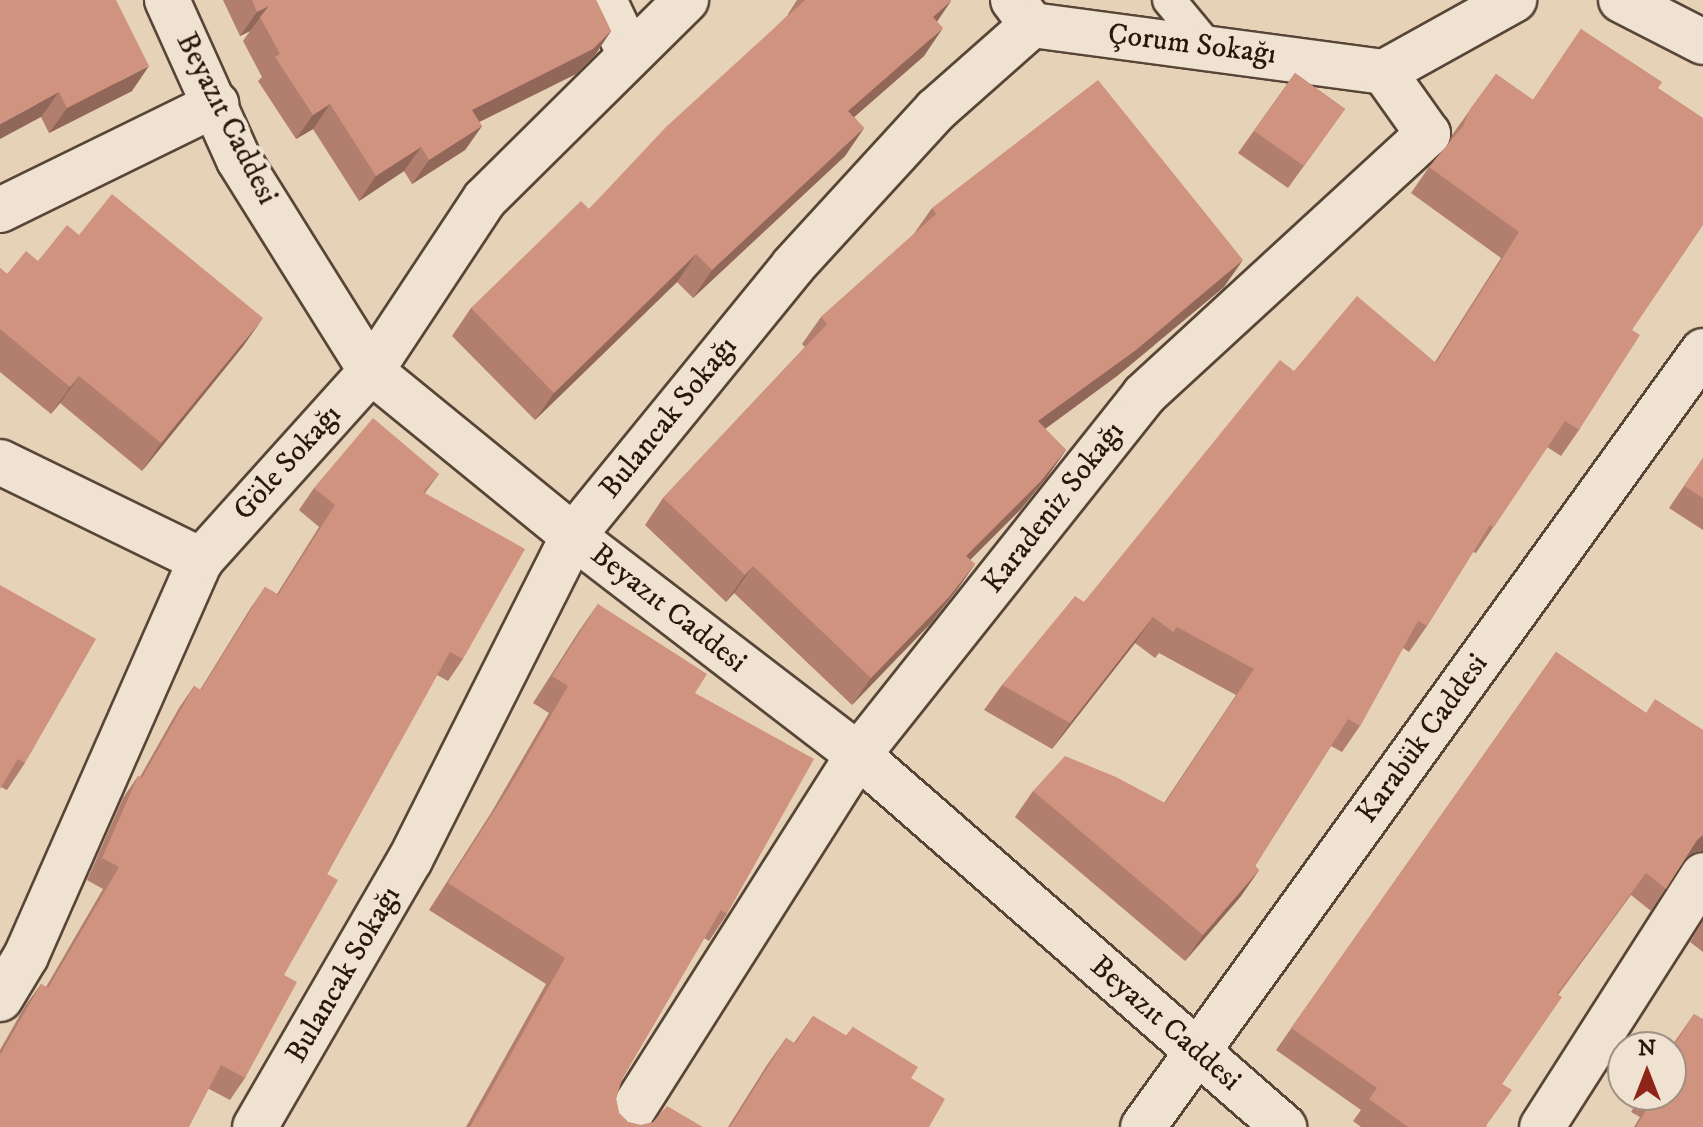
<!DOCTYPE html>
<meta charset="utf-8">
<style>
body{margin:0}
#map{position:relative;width:1703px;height:1127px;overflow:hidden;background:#e6d2b7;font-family:"IM FELL DW Pica",serif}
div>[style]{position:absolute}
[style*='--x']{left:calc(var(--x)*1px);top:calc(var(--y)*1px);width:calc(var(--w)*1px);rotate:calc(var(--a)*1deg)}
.roads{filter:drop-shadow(2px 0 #584537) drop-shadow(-2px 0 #584537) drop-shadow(0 2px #584537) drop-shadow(0 -2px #584537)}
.service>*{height:32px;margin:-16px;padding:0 16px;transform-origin:16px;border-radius:16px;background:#efe2d0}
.minor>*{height:44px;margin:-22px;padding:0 22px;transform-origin:22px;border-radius:22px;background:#efe2d0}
.tertiary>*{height:44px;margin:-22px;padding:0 22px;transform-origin:22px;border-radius:22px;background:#efe2d0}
.wall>*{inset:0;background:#b27e6d}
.shaded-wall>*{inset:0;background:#916759}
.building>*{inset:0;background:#cf937f}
span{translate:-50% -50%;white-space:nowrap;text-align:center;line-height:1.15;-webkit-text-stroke:8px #efe2d0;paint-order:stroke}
.street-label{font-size:30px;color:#29160c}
.north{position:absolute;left:1607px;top:1031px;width:80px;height:80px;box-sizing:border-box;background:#efe2d0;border:2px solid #a09082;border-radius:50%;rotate:0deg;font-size:22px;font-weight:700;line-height:32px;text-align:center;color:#29160c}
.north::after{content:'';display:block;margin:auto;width:28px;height:36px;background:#8f2418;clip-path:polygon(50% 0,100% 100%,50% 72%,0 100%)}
</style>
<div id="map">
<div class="roads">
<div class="service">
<div style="--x:1169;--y:0;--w:61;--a:50.3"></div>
</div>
<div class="minor">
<div style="--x:604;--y:0;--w:59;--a:64.7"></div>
<div style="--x:1013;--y:0;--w:31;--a:53"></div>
<div style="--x:1032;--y:25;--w:355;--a:7.6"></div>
<div style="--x:1621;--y:0;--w:92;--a:27.1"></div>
<div style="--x:0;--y:210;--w:241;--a:-26.1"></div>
<div style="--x:0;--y:462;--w:224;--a:26"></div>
<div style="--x:0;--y:999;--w:50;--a:-58.8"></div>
<div style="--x:26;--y:956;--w:433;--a:-66.2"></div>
<div style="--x:201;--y:560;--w:254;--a:-48"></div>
<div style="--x:371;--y:371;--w:206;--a:-56.5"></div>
<div style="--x:485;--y:199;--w:283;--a:-44.7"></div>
<div style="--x:255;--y:1127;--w:309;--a:-59.9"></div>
<div style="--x:410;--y:860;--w:363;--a:-63.3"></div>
<div style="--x:573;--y:536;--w:348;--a:-50.8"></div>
<div style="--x:793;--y:266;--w:212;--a:-47.5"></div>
<div style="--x:936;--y:110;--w:128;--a:-41.5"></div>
<div style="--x:622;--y:1127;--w:441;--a:-57.6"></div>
<div style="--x:858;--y:755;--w:460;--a:-51.5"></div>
<div style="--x:1144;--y:395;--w:386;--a:-42.6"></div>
<div style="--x:1428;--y:134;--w:76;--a:-125.4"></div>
<div style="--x:1384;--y:72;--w:149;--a:-29"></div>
<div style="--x:1542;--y:1127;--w:299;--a:-57.4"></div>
</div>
<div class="tertiary">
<div style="--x:167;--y:0;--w:175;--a:65.8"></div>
<div style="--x:239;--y:160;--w:249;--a:58"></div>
<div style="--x:371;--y:371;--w:261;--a:39.2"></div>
<div style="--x:573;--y:536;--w:359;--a:37.5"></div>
<div style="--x:858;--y:755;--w:566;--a:41.13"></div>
<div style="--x:1143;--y:1127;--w:957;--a:-54.18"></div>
</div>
</div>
<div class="wall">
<div style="clip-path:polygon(0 0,132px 91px,49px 133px,41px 117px)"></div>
<div style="clip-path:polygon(223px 0,596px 0,611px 31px,595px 55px,576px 74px,479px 122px,482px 126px,465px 150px,412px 184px,404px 171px,359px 201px,313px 129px,296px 139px,258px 81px,262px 77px,243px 41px,250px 31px,240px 36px)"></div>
<div style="clip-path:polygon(797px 0,950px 0,951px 1px,937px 21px,924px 56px,854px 117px,864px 128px,845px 156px,693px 298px,677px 282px,535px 420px,452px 336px,471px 308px,589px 209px,788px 15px,788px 14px)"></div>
<div style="clip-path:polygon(1581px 29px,1658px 88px,1632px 330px,1579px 430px,1561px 456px,1547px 447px,1476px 553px,1473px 552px,1427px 626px,1409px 652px,1403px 648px,1360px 726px,1342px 752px,1331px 746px,1255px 866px,1259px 870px,1241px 896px,1185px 961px,1015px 817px,1033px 791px,1164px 803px,1236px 695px,1159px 653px,1155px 658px,1135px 643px,1052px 749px,984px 710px,1002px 685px,1084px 602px,1294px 371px,1435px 362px,1501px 258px,1411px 193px,1429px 167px,1449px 143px,1452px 135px,1496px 74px,1533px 100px)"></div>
<div style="clip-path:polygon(1295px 73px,1345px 109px,1288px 188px,1238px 153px)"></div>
<div style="clip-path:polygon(932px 208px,1224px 287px,1117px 376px,1045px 429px,1066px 450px,1047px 477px,1021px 509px,970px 560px,975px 564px,956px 591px,930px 624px,852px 705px,734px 593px,726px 602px,645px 525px,663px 498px,805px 347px,802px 344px,821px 317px,913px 235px)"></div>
<div style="clip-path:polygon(79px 235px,244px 345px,142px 471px,60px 403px,51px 414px,0 372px,0 268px,7px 274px,38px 261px)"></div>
<div style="clip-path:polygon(1703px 458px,1703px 530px,1669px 508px)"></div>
<div style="clip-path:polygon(439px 474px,425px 493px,463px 659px,448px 681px,437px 675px,327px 874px,284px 975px,245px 1078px,230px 1100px,209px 1089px,0 1127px,0 1050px,25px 1006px,41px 984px,46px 987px,103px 889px,87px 880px,123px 798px,138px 776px,140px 777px,179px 708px,194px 686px,200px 690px,250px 609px,265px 587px,277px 594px,319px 527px,299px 510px,314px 488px)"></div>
<div style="clip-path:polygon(0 585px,25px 763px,7px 790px,1px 787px)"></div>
<div style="clip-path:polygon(598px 604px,695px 693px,727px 914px,709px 941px,704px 938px,622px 1079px,616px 1099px,619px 1113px,628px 1122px,640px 1125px,703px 1127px,466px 1127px,546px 984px,429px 910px,491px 813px,549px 713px,533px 703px,579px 631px)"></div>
<div style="clip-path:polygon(1556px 652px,1646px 713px,1703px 730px,1703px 851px,1692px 853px,1685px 859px,1651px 911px,1631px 895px,1558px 995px,1502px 1084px,1486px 1127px,1361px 1127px,1353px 1121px,1361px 1110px,1276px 1050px)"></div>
<div style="clip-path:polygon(1703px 921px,1703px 952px,1690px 942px)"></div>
<div style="clip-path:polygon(1694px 1014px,1703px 1127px,1634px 1127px,1640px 1117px,1631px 1112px,1641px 1095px,1671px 1095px,1671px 1047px)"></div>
<div style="clip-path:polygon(813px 1016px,846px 1036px,853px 1027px,911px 1078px,929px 1127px,728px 1127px,767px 1065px,786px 1038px,794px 1043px)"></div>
</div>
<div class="shaded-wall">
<div style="clip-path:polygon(951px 1px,932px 29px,933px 17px)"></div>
<div style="clip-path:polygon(269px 6px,250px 31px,240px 36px,257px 12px)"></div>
<div style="clip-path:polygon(943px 28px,924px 56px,829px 139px,848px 111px)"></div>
<div style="clip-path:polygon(611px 31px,595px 55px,576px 74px,455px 134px,472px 110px)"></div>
<div style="clip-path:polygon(149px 66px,132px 91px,49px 133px,67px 108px)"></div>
<div style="clip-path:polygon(59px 92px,41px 117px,0 139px,0 124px)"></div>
<div style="clip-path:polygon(330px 104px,313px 129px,296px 139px,313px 115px)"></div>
<div style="clip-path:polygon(482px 126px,465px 150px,412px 184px,429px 160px)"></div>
<div style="clip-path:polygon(864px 128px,845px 156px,693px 298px,712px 270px)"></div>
<div style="clip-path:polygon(421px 147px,404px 171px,359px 201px,376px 176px)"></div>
<div style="clip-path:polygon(696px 254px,677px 282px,535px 420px,554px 393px)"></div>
<div style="clip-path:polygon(1243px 260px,1224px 287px,1117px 376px,1019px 448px,1038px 421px)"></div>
<div style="clip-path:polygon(263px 318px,244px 345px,142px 471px,161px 443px)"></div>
<div style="clip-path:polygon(79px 376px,60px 403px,51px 414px,70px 387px)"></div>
<div style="clip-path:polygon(1066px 450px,1047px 477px,1021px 509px,947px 583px,966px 556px)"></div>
<div style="clip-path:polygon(975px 564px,956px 591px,930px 624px,852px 705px,871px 678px)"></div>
<div style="clip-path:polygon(753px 566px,734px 593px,726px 602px,745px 575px)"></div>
<div style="clip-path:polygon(1153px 617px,1135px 643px,1052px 749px,1070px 723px)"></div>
<div style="clip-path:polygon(1703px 835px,1703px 851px,1692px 853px,1682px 862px,1697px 840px)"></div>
<div style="clip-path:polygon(1259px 870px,1241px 896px,1185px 961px,1203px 935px)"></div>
</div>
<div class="building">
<div style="clip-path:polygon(0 0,116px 0,149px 66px,67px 108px,59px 92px,0 124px)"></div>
<div style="clip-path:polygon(252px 0,596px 0,611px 31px,593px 49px,472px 110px,482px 126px,429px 160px,421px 147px,376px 176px,330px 104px,313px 115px,275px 57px,280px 54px,260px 17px,269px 6px,257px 12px)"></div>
<div style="clip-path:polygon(805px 0,950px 0,951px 1px,933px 17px,943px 28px,848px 111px,864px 128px,712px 270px,696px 254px,554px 393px,471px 308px,581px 201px,589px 209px,666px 127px)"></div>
<div style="clip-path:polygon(1581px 29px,1662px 82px,1658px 88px,1703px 118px,1703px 225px,1632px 330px,1640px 335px,1579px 430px,1565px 421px,1494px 527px,1490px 525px,1427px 626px,1418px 621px,1360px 726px,1348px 719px,1255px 866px,1259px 870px,1203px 935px,1033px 791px,1065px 756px,1116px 777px,1165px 803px,1254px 669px,1177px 627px,1173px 632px,1153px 617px,1070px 723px,1002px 685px,1075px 596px,1084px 602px,1280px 360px,1294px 371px,1357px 296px,1436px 363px,1519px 232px,1429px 167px,1463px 126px,1470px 109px,1496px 74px,1533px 100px)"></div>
<div style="clip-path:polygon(1295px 73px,1345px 109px,1304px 166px,1254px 131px)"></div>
<div style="clip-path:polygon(1098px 80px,1243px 260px,1136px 350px,1038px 421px,1066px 450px,1040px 482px,966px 556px,975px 564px,949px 597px,871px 678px,753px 566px,745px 575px,663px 498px,827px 324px,821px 317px,936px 214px,932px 208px)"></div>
<div style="clip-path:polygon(112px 194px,263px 318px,161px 443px,79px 376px,70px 387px,0 329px,0 268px,7px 274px,26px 251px,38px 261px,67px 225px,79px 235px)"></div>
<div style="clip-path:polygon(373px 418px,439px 474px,423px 492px,525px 549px,463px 659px,450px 652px,327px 874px,338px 880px,284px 975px,297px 982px,245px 1078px,221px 1065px,189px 1127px,0 1127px,0 1055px,41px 984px,48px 988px,119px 867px,102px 858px,138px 776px,142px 778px,194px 686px,201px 690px,265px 587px,278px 595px,335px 505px,314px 488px)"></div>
<div style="clip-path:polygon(1703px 458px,1703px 498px,1684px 486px)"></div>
<div style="clip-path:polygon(0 585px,96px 639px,25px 763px,18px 759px,0 789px)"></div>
<div style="clip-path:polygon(598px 604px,707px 674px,695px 693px,814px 759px,727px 914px,721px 910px,622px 1079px,616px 1099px,619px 1113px,628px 1122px,640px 1125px,653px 1122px,667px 1106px,703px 1127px,470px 1127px,565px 958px,448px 883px,510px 786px,568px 686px,552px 676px)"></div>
<div style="clip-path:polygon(1556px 652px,1646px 713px,1655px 699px,1703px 730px,1703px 835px,1697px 840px,1666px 889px,1646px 873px,1557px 994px,1562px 997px,1502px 1084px,1512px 1090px,1485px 1127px,1408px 1127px,1369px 1099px,1377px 1088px,1291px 1028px)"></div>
<div style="clip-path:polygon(1694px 1014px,1703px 1019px,1703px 1127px,1636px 1127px,1655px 1095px,1671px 1095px,1671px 1050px)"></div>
<div style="clip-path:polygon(813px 1016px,847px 1036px,853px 1027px,918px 1067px,911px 1078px,945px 1099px,929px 1127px,730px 1127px,786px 1038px,795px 1044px)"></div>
</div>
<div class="street-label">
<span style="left:1192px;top:45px;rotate:7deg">Çorum Sokağı</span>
<span style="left:226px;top:119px;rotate:63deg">Beyazıt Caddesi</span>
<span style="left:669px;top:418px;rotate:-51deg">Bulancak Sokağı</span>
<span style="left:288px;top:463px;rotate:-48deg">Göle Sokağı</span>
<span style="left:1054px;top:508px;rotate:-52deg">Karadeniz Sokağı</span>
<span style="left:668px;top:609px;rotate:38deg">Beyazıt Caddesi</span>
<span style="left:1423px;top:739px;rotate:-54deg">Karabük Caddesi</span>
<span style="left:344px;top:975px;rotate:-60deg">Bulancak Sokağı</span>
<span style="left:1165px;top:1024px;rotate:41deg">Beyazıt Caddesi</span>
</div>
<div class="north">N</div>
</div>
